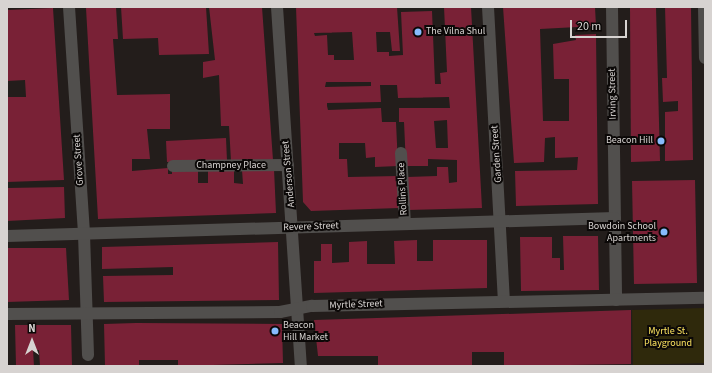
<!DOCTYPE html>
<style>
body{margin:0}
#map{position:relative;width:712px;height:373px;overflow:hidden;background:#231d1b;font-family:"Source Sans 3",sans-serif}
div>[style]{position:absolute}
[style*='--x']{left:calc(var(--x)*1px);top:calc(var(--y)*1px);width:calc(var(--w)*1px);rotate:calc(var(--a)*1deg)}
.green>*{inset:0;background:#2f290c}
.building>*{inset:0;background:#792136}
.street>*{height:12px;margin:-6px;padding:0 6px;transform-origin:6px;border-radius:6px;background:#514f4d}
.dots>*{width:11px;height:11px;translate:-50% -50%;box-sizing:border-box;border:2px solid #0b0807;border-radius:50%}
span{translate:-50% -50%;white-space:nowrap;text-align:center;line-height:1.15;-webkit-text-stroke:4px #0b0807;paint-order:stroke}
.poi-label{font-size:10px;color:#d7d3d1}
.left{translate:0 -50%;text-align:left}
.right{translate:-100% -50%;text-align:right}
.street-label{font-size:10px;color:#d7d3d1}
.park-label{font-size:10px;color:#fce360}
.frame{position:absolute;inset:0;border:8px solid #d7d3d1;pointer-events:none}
.north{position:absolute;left:12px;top:321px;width:40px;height:40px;-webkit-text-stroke:3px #0b0807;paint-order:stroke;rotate:0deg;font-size:11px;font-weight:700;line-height:16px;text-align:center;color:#d7d3d1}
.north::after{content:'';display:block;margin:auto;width:14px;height:18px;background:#d7d3d1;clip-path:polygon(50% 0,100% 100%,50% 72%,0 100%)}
.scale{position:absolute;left:570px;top:20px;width:57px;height:18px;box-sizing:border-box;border:2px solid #d7d3d1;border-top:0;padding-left:5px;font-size:12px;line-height:14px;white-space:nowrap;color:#d7d3d1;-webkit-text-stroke:3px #0b0807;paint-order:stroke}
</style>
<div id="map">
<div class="green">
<div style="clip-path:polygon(705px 308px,705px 363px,633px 365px,632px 310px)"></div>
</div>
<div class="building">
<div style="clip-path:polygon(116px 7px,118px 39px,113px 39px,117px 95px,170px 94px,170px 129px,147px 129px,150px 159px,132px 159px,132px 171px,168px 168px,168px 174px,172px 174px,172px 171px,198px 171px,198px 183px,208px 183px,208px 171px,234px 170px,234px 183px,243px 184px,242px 170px,274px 169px,276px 213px,98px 219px,86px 8px)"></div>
<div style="clip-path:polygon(121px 7px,206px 7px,209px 54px,159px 55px,158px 38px,123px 39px)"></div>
<div style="clip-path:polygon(209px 7px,262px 7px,273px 160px,231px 161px,229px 126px,221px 126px,219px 75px,203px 78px,203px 62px,215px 60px)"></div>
<div style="clip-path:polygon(evenodd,296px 7px,397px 7px,400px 51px,392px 51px,390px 32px,376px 32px,377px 52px,389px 52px,389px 56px,403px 55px,401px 12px,432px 11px,435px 84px,441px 84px,440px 73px,447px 72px,444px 7px,471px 7px,482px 208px,408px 210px,407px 177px,437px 176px,437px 167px,448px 167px,449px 183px,457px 182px,457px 160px,428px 159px,428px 166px,406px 166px,404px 122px,399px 122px,399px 108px,450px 108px,449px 97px,398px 98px,397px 85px,380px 85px,381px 102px,327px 103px,327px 106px,328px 110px,381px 108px,382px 122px,396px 122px,398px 166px,375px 167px,375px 157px,366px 158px,365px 143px,339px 143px,339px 159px,347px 159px,348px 177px,398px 176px,399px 208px,311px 211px,303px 202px,296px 7px,352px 32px,354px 60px,334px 60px,334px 55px,328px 55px,327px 35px,315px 36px,314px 33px,352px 32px,296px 7px,326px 82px,371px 82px,371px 86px,325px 87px,326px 82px,296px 7px,447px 120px,448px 148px,436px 148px,434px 121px,447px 120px)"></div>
<div style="clip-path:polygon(503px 7px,595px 7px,596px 26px,540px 29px,543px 121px,569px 121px,569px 79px,554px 79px,553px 44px,576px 40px,575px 35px,596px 34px,598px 204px,516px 206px,515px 171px,577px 170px,578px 157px,555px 158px,555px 137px,545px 138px,544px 162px,514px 163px)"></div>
<div style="clip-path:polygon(630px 7px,656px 7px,660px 161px,631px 162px)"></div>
<div style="clip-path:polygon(665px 7px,691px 7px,693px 160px,665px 161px,665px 112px,678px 111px,678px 101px,663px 102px,662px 78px,667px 78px)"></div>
<div style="clip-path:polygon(53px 8px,64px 180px,7px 182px,7px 97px,26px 97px,25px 80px,7px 81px,7px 10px)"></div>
<div style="clip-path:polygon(226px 138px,227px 161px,167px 162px,166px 141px)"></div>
<div style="clip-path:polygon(695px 180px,697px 283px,634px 284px,632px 181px)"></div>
<div style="clip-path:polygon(64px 187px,65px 218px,7px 221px,7px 188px)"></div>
<div style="clip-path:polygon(563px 236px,598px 236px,599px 290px,521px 291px,520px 237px,552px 237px,552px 258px,560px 258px,560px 270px,564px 270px)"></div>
<div style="clip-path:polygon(417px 240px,417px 261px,433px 261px,433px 240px,487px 240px,487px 288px,314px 293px,314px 261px,321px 261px,321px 244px,332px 244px,332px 263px,349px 262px,349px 242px,367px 241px,367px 264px,395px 264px,394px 241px)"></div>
<div style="clip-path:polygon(278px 242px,279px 300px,104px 302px,103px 276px,173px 275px,173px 267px,102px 269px,102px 247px)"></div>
<div style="clip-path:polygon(7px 248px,66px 248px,69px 300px,7px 302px)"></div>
<div style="clip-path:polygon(631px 310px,631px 364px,504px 366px,504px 352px,472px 352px,472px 366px,378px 366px,378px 356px,318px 356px,314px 320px)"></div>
<div style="clip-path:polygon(136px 323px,282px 324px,283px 363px,178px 366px,178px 360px,139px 360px,139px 366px,105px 366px,104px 324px)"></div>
<div style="clip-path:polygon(15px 325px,71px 325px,72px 366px,40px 366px,39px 350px,33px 350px,34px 366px,16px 366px)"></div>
</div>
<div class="street">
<div style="--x:69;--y:7;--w:227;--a:86.2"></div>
<div style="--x:84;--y:234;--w:121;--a:88.1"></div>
<div style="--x:277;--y:7;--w:360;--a:86.2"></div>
<div style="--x:488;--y:7;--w:294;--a:86.9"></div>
<div style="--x:612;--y:7;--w:293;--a:89.2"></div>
<div style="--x:704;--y:7;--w:51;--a:88.9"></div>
<div style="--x:401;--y:153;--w:71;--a:86.8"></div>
<div style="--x:173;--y:166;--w:115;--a:-0.5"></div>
<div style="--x:7;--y:236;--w:608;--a:-1.7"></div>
<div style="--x:7;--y:314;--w:273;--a:-0.4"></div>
<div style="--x:280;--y:312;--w:33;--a:-11"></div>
<div style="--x:312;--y:306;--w:393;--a:-1.2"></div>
</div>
<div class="dots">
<div style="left:418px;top:32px;background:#87bbfc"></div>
<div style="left:661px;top:141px;background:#87bbfc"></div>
<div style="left:664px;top:232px;background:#87bbfc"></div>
<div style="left:275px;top:331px;background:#87bbfc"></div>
</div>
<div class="poi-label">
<span class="left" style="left:426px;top:32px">The Vilna Shul</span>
<span class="right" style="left:653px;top:141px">Beacon Hill</span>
<span class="right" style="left:656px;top:232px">Bowdoin School<br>Apartments</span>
<span class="left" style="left:283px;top:331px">Beacon<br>Hill Market</span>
</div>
<div class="street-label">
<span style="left:613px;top:94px;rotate:-91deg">Irving Street</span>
<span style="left:497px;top:154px;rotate:-94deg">Garden Street</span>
<span style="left:79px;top:160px;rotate:-94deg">Grove Street</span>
<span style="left:231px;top:166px">Champney Place</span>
<span style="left:289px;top:174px;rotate:-95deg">Anderson Street</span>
<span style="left:403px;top:189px;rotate:-93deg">Rollins Place</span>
<span style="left:311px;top:227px;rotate:-2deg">Revere Street</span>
<span style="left:356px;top:305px;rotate:-2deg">Myrtle Street</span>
</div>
<div class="park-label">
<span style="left:668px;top:337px">Myrtle St.<br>Playground</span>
</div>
<div class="frame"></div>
<div class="north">N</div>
<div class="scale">20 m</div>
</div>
